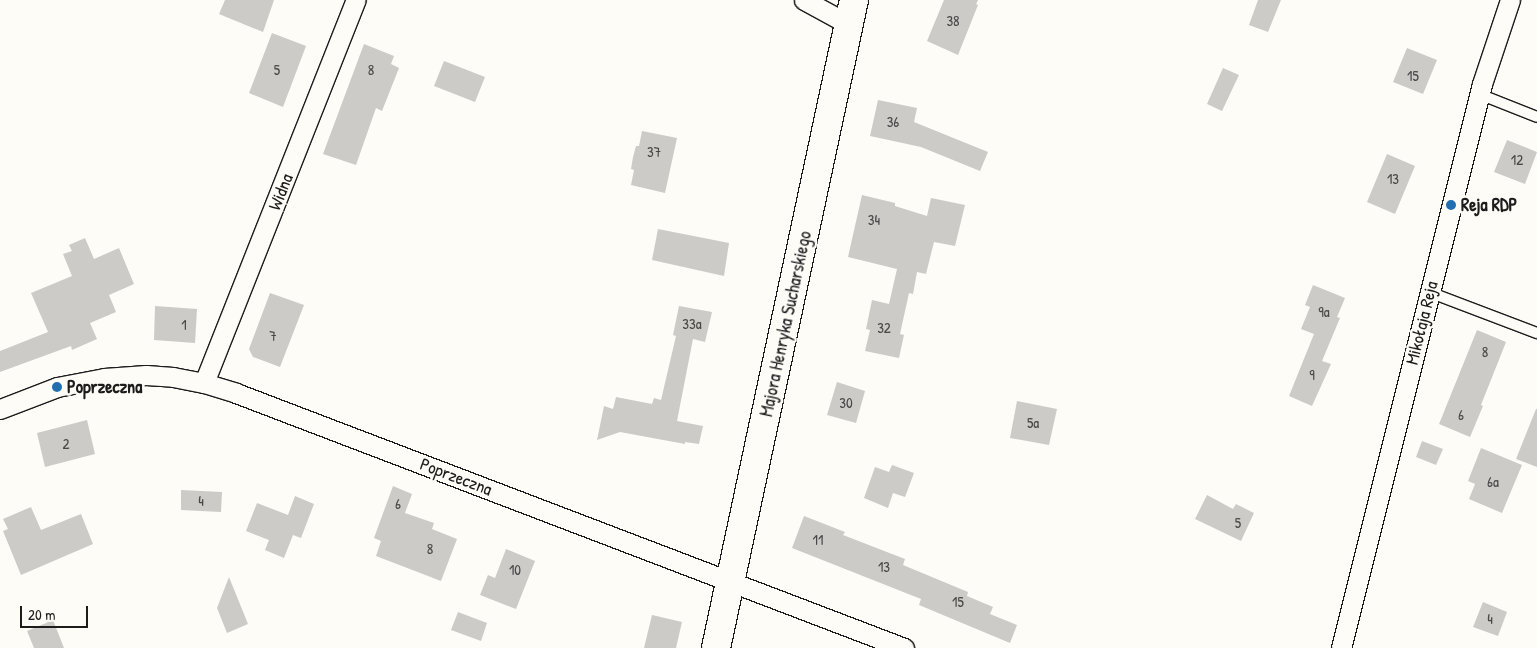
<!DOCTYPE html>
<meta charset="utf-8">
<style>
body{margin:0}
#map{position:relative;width:1537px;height:648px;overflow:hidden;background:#fdfcf7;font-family:"Patrick Hand",sans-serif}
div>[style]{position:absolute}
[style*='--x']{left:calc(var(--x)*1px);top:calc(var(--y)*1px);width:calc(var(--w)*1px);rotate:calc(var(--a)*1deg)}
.building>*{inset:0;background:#cccbc8}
.roads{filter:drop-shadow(1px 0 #1c1c1c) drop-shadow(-1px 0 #1c1c1c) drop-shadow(0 1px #1c1c1c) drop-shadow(0 -1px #1c1c1c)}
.lane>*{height:10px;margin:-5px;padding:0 5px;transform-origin:5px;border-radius:5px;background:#fdfcf7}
.street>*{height:19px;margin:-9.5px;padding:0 9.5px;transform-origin:9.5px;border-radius:9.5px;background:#fdfcf7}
.secondary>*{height:28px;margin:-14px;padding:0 14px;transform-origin:14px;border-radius:14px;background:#fdfcf7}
.dots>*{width:14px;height:14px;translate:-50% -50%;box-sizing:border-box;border:2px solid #fdfcf7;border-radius:50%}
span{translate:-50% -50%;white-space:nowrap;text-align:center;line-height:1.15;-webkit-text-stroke:5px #fdfcf7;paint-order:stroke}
.number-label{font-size:15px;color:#484847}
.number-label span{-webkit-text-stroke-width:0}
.street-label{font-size:18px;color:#1c1c1c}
.poi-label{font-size:18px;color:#1c1c1c;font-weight:700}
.left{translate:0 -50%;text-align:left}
.scale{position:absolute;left:20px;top:606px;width:68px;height:22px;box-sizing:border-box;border:2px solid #1c1c1c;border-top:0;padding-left:6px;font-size:15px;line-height:18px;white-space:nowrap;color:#1c1c1c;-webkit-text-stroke:4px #fdfcf7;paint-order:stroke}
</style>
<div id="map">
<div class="building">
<div style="clip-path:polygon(225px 0,274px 0,263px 32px,219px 14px)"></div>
<div style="clip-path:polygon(944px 0,978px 0,976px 4px,978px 5px,958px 55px,927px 41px)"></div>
<div style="clip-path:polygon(1258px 0,1281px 0,1268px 32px,1249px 25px)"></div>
<div style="clip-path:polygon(272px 33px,306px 46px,283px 107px,249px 93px)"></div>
<div style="clip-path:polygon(364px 44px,394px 56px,391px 64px,399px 68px,382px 111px,376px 108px,356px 165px,323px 154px)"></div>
<div style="clip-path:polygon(1407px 48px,1437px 60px,1423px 94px,1393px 82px)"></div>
<div style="clip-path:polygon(444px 61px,485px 77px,475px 102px,434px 86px)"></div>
<div style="clip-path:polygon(1223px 68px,1239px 75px,1222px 111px,1207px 104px)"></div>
<div style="clip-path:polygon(878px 100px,917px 108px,914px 122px,988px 152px,980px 171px,921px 147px,870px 136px)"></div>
<div style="clip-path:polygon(642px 131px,677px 138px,665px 193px,631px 185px,634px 170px,631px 169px,633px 157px,636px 146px,639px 146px)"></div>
<div style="clip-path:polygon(1507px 140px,1537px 152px,1525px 184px,1494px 172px)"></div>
<div style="clip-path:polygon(1387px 154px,1415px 166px,1395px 214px,1367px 202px)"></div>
<div style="clip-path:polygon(862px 195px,895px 203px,895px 206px,927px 216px,931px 198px,965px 205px,955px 246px,934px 242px,926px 274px,917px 272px,913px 294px,909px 293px,900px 334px,904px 335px,899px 358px,865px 351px,870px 330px,866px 329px,872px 300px,889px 304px,897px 269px,848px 257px)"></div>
<div style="clip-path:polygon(658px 229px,729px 243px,724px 276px,652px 260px)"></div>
<div style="clip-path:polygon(85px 238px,94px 259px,119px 248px,134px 284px,109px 295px,116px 312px,90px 323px,97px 339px,72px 350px,71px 346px,0 372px,0 351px,48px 332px,31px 293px,72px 276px,63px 254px,72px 251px,69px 245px)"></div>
<div style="clip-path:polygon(1313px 285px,1345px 298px,1337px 317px,1340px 318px,1322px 361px,1331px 364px,1312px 406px,1289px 396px,1314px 334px,1301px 329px,1310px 307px,1305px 305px)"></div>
<div style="clip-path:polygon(270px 293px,304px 305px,280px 367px,253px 357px,249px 349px)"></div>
<div style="clip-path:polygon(155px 306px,197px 309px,195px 343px,154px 340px)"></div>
<div style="clip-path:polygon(679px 306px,712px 312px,705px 342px,693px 339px,677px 421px,703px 426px,699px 444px,685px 442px,685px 444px,620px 432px,597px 440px,604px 406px,613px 409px,616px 397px,652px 404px,654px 398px,661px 400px,676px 336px,673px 335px)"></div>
<div style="clip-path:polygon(1477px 330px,1506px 342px,1481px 405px,1483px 406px,1470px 437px,1439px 424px)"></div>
<div style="clip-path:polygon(837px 382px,865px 391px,856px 423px,827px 415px)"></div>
<div style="clip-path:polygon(1017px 401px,1057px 409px,1049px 445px,1010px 438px)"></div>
<div style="clip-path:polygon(1536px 409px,1537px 409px,1537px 467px,1516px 459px)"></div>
<div style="clip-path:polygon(87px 420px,95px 454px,45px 467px,37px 433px)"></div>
<div style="clip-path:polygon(1422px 441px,1443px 449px,1436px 465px,1416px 457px)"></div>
<div style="clip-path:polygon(1481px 448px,1522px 465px,1502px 513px,1469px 499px,1475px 484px,1468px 481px)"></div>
<div style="clip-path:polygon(892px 465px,914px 473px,905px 497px,893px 493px,888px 508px,864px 498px,875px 467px,889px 472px)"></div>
<div style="clip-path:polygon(393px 486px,412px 494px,405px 513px,434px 523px,432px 529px,457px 539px,441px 581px,376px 556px,381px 541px,374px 538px)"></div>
<div style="clip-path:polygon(181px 490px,222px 492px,221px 512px,181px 510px)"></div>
<div style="clip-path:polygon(1207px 495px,1233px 509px,1236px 504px,1254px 513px,1241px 541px,1195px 519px)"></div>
<div style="clip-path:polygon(295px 496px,314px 504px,301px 538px,293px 535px,284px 558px,265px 550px,269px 540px,246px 531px,257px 503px,288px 515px)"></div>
<div style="clip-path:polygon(31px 507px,41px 530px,81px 514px,93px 544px,21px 575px,3px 531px,8px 529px,3px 519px)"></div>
<div style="clip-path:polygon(804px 516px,845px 532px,843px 535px,905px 559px,903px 565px,968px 592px,967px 596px,993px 607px,990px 614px,1017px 625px,1010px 643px,919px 605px,921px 599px,792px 548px)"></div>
<div style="clip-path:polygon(506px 549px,535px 561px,516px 609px,480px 595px,488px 575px,495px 578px)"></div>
<div style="clip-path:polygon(229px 577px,248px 624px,227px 633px,217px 608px)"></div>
<div style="clip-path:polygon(1483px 602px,1507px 612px,1498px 636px,1473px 627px)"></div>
<div style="clip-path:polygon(458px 612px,487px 623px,481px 641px,451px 630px)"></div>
<div style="clip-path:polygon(652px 615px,682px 622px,676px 648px,644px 648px)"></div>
<div style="clip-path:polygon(53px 620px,64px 648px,34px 648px,27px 631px)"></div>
</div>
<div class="roads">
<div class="lane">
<div style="--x:1479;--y:94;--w:62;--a:21.6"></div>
<div style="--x:1429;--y:292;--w:116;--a:20.8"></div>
</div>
<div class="street">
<div style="--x:804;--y:0;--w:52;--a:28.5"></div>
<div style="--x:204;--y:383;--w:412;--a:-68.4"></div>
<div style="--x:0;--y:409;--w:61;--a:-21.1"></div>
<div style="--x:57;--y:387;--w:48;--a:-10.8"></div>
<div style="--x:104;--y:378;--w:42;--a:-4.1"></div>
<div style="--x:146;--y:375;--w:27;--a:4"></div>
<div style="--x:173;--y:377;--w:32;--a:11"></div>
<div style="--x:204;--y:383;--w:34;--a:17"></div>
<div style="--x:236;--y:393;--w:715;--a:20.89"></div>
<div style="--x:1341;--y:648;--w:581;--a:-75.96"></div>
<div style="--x:1482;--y:84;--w:89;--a:-71.6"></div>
</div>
<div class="secondary">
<div style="--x:716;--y:648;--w:663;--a:-77.98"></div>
</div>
</div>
<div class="dots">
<div style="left:1451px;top:205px;background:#1f6fb2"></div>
<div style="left:57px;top:387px;background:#1f6fb2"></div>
</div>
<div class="number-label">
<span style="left:953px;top:21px">38</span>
<span style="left:277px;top:70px">5</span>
<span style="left:371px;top:70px">8</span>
<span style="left:1413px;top:76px">15</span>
<span style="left:893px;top:122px">36</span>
<span style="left:654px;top:152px">37</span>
<span style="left:1517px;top:160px">12</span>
<span style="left:1393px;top:179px">13</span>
<span style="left:874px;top:220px">34</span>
<span style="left:1324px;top:312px">9a</span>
<span style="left:692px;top:324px">33a</span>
<span style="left:184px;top:325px">1</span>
<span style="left:884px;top:328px">32</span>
<span style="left:273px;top:336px">7</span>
<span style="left:1485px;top:352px">8</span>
<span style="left:1312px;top:375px">9</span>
<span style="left:846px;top:403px">30</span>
<span style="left:1461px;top:415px">6</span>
<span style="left:1033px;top:423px">5a</span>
<span style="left:66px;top:444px">2</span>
<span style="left:1493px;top:482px">6a</span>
<span style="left:201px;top:501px">4</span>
<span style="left:398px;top:504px">6</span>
<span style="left:1238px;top:523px">5</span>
<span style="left:818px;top:540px">11</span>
<span style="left:430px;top:549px">8</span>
<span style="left:884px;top:567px">13</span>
<span style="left:515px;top:570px">10</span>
<span style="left:958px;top:602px">15</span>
<span style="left:1490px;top:619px">4</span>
</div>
<div class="street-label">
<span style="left:281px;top:192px;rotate:-68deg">Widna</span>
<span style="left:1422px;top:323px;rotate:-76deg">Mikołaja Reja</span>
<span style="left:786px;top:324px;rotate:-78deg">Majora Henryka Sucharskiego</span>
<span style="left:456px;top:477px;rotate:21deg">Poprzeczna</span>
</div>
<div class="poi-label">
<span class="left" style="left:1461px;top:205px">Reja RDP</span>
<span class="left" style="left:67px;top:387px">Poprzeczna</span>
</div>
<div class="scale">20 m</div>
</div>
